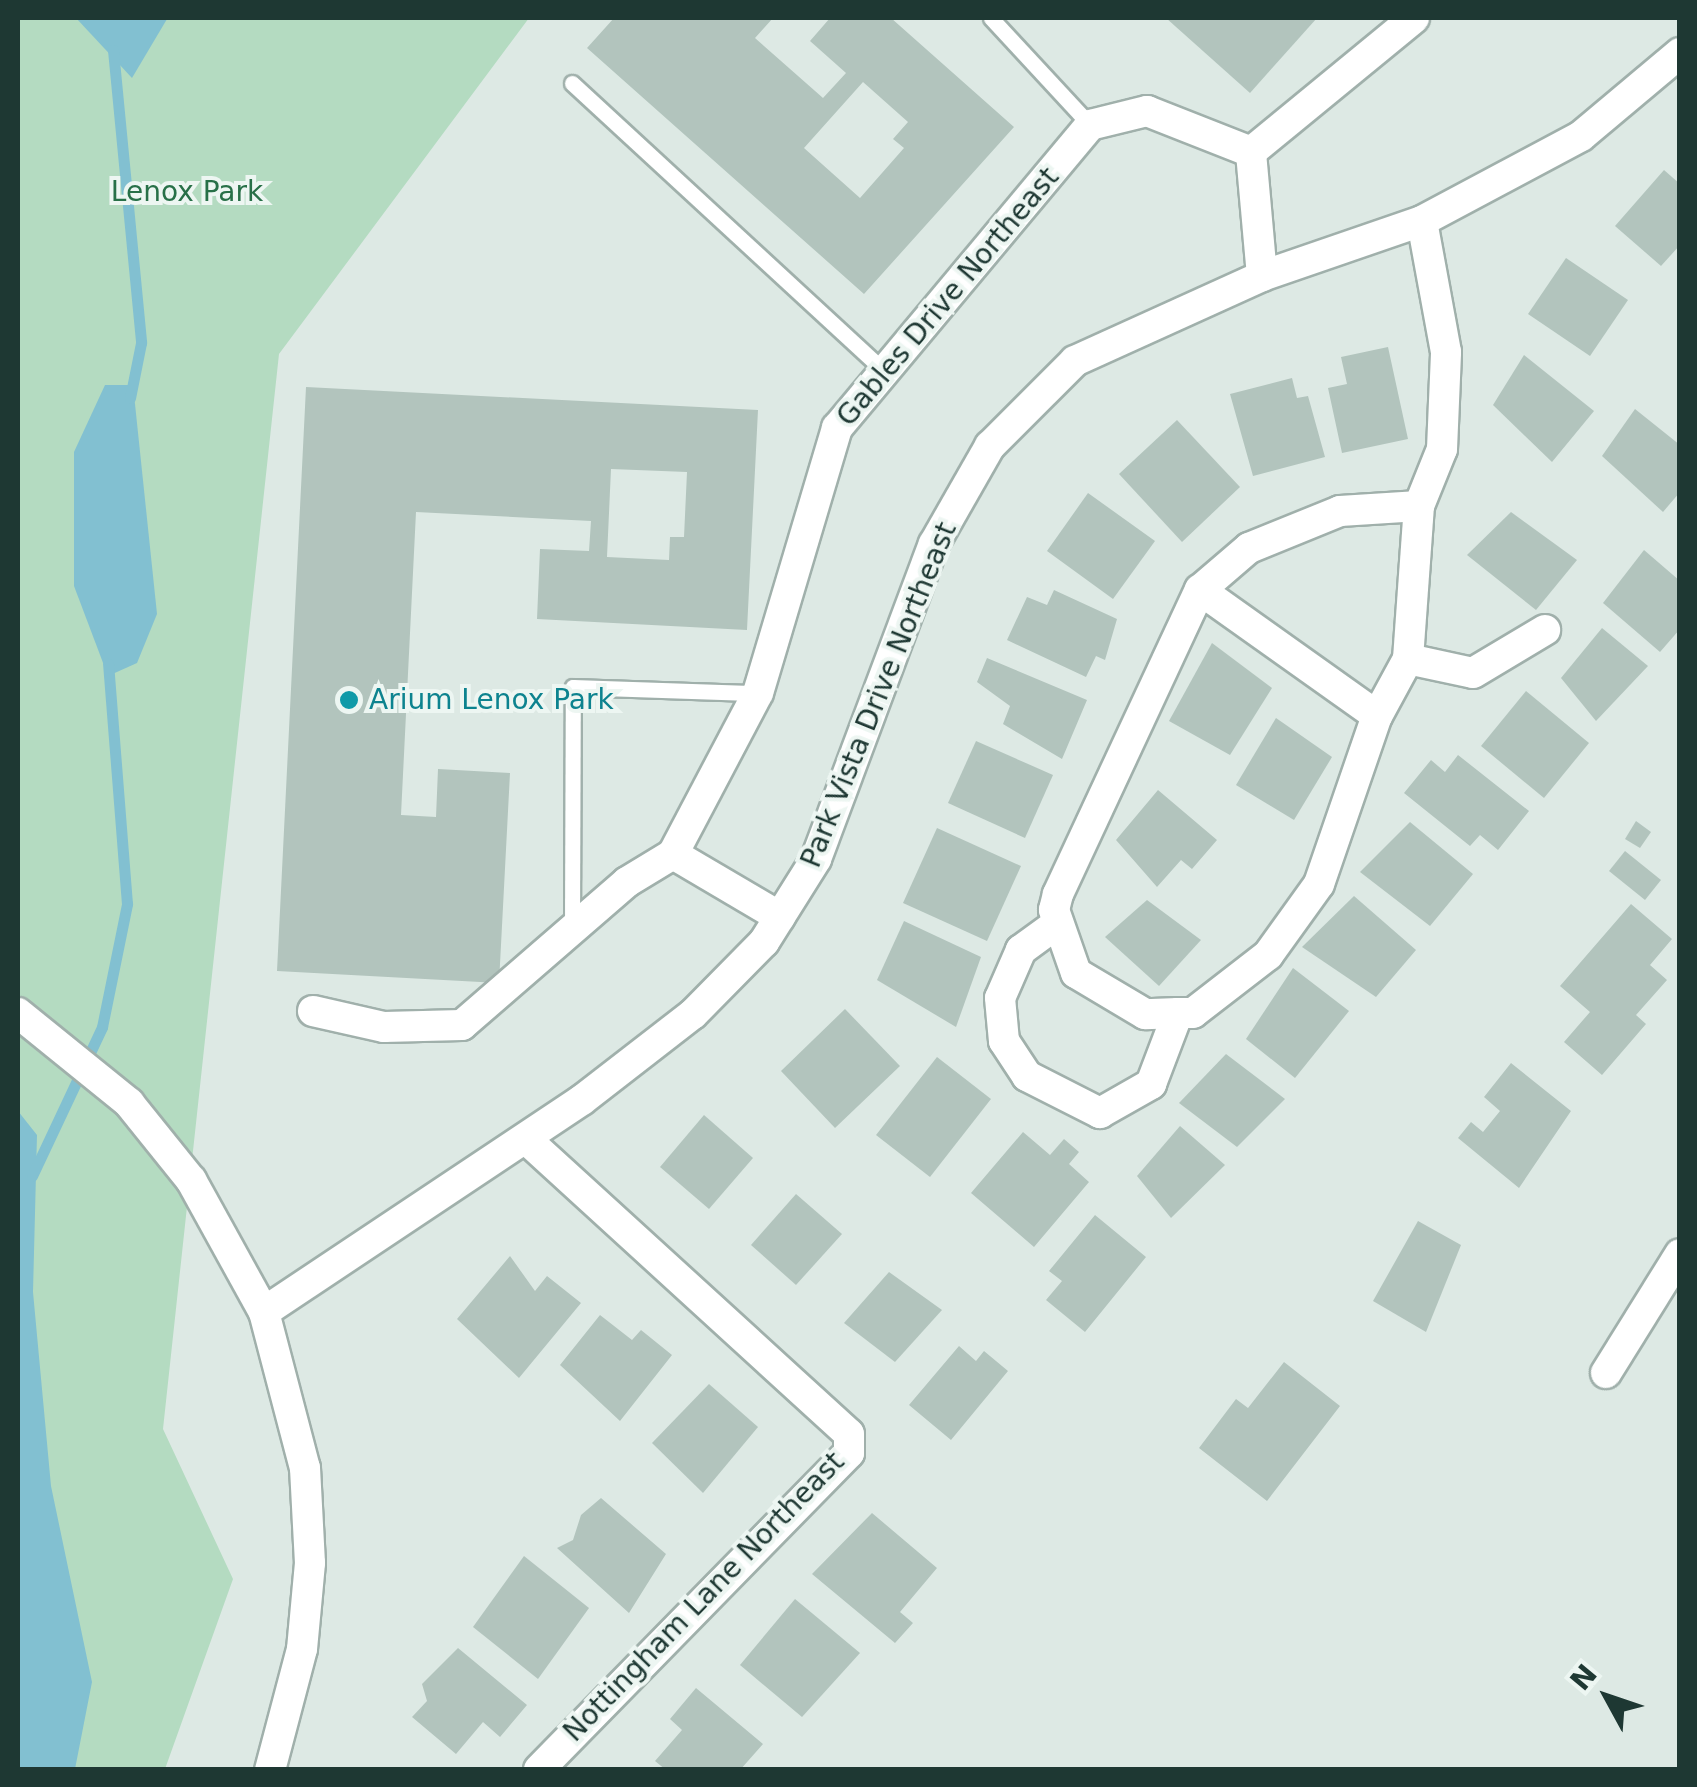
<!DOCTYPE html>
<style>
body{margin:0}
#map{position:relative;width:1697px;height:1787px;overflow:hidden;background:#dde9e4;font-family:"DejaVu Sans",sans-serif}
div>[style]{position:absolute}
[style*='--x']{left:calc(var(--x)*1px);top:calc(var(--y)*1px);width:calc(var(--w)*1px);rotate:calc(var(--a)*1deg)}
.green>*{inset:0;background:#b4dbc1}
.water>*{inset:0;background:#82c0d1}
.stream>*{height:11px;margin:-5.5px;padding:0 5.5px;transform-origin:5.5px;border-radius:5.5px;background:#82c0d1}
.building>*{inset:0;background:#b2c4bd}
.roads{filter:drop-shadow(2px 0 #a0b0ab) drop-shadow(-2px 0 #a0b0ab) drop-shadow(0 2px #a0b0ab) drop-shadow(0 -2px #a0b0ab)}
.lane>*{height:15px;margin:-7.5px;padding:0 7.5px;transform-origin:7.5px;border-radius:7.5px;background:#fff}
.street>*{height:30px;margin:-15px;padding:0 15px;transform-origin:15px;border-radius:15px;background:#fff}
.dots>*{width:28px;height:28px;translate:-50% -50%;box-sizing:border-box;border:5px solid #edf6f2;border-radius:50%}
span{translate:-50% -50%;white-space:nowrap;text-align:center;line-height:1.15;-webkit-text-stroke:8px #edf6f2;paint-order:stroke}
.park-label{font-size:28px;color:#287048}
.street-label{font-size:28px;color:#1e3833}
.culture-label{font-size:28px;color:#0d838f}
.left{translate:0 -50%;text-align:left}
.frame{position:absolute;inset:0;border:20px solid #1e3833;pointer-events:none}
.north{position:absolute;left:1557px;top:1647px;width:100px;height:100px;-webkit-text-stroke:8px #edf6f2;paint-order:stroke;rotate:310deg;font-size:28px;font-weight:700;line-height:40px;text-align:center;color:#1e3833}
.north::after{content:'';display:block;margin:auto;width:35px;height:45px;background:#1e3833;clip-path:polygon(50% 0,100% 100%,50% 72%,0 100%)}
</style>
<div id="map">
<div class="green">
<div style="clip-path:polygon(18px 18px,529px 18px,279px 354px,163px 1429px,233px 1579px,165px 1769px,18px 1769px)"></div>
</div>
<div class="water">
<div style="clip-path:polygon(76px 18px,167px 18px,167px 19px,132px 78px)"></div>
<div style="clip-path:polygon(105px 385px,133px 385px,157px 614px,137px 663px,108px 676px,74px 586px,74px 452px)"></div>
<div style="clip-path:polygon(18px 1111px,37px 1135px,33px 1292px,51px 1486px,92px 1682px,75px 1769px,18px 1769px)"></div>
</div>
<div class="stream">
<div style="--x:113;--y:50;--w:294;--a:84.5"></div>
<div style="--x:141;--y:343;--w:56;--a:101.3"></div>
<div style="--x:32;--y:1176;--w:165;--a:-64.8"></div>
<div style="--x:102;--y:1027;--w:126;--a:-78.5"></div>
<div style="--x:127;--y:904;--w:241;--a:-94.5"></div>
</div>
<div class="building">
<div style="clip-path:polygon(evenodd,614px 18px,773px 18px,755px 38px,823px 98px,846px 73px,810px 41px,830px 18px,891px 18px,1014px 127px,864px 294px,587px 48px,614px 18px,863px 82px,908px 122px,893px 139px,904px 148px,860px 198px,804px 148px,863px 82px)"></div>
<div style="clip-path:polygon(1166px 18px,1317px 18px,1250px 93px)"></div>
<div style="clip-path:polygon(1664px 170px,1680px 184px,1680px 245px,1661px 266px,1615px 226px)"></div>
<div style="clip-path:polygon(1566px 258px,1628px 300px,1590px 356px,1528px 314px)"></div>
<div style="clip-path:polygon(1388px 347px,1408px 439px,1342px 453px,1328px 388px,1347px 384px,1341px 357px)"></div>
<div style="clip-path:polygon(1524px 355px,1594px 411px,1552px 462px,1493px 405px)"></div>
<div style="clip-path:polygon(1292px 378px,1297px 398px,1308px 396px,1325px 457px,1253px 476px,1230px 394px)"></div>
<div style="clip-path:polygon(evenodd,306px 387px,758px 410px,747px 630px,537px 619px,540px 549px,589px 551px,591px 521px,416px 512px,401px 815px,436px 817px,438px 769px,510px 773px,499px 983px,277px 971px,306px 387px,611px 469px,687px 472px,684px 537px,670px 537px,669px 560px,607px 557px,611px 469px)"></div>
<div style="clip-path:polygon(1635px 409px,1680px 445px,1680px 492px,1663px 512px,1602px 456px)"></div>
<div style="clip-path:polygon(1177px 420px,1240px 487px,1182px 542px,1119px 474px)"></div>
<div style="clip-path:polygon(1088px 493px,1155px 541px,1113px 599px,1047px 551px)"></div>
<div style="clip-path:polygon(1511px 512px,1577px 560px,1536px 610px,1467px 555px)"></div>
<div style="clip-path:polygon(1644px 550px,1680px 581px,1680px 629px,1660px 652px,1603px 603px)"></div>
<div style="clip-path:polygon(1054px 590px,1117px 619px,1105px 660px,1096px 656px,1086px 677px,1007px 640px,1027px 597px,1047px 605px)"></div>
<div style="clip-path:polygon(1602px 628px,1648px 666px,1596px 721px,1561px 678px)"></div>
<div style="clip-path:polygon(1212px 643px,1272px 688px,1230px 755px,1169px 721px)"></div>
<div style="clip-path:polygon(987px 658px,1087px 700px,1062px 759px,1003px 724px,1010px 706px,977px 682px)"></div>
<div style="clip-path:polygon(1526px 691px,1589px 743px,1544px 798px,1481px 746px)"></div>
<div style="clip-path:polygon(1276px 718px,1332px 757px,1294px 820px,1236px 785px)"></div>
<div style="clip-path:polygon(976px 741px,1053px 775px,1025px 838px,948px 803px)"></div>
<div style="clip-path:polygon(1458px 755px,1529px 811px,1498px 850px,1480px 835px,1470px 846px,1404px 793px,1431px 760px,1445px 772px)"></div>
<div style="clip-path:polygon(1158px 790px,1217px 840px,1192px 869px,1181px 860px,1157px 887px,1116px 840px)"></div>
<div style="clip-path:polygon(1636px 821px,1651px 832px,1640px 848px,1625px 839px)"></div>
<div style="clip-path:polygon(1410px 822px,1473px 874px,1430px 926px,1360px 872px)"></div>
<div style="clip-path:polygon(937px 828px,1021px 866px,987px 941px,903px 903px)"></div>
<div style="clip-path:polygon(1625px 851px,1661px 880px,1645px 900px,1609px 871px)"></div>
<div style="clip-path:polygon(1354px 896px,1416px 950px,1376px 997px,1302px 947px)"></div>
<div style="clip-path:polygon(1147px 900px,1201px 940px,1159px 986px,1105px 937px)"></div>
<div style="clip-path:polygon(1631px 904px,1672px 939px,1650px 965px,1667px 980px,1636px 1015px,1646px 1024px,1602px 1075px,1564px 1042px,1590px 1012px,1560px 986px)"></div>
<div style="clip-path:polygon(904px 921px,981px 957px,956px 1027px,877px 980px)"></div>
<div style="clip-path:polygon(1293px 968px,1349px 1011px,1295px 1078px,1246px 1039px)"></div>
<div style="clip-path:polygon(845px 1009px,900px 1066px,835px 1128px,781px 1071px)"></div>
<div style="clip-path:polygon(1226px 1054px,1285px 1099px,1237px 1147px,1179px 1103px)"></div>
<div style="clip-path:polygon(937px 1057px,991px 1099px,930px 1177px,876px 1135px)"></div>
<div style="clip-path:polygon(1511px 1063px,1571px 1111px,1519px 1188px,1458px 1138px,1471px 1122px,1483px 1132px,1500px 1111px,1484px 1097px)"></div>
<div style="clip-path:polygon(704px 1115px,753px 1158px,709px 1209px,660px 1167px)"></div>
<div style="clip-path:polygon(1180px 1126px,1225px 1165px,1171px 1218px,1137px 1176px)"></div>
<div style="clip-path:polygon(1023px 1132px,1050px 1155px,1064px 1139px,1079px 1152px,1069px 1164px,1089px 1182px,1034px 1247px,971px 1193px)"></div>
<div style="clip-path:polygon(796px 1194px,842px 1234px,796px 1285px,751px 1245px)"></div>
<div style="clip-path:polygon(1095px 1215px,1146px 1257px,1085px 1332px,1046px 1300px,1062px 1281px,1049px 1271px)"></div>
<div style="clip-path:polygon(1418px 1221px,1461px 1245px,1426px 1332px,1373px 1301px)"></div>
<div style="clip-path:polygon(510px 1256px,535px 1291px,547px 1276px,581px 1303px,519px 1378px,457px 1319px)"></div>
<div style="clip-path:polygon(889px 1272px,942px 1310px,895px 1362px,844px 1323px)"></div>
<div style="clip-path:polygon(600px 1315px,632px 1340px,641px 1330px,672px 1355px,620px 1421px,560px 1365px)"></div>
<div style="clip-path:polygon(959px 1346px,976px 1361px,984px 1351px,1008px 1371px,951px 1440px,909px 1405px)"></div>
<div style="clip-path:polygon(1284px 1362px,1340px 1406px,1267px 1501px,1199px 1448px,1236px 1399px,1248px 1408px)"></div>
<div style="clip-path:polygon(709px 1384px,758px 1427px,703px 1493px,652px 1443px)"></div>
<div style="clip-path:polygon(601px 1498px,666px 1554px,629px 1613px,557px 1548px,573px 1540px,581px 1515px)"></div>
<div style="clip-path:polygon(872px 1513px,937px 1568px,900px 1612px,913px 1623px,895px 1643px,812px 1574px)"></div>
<div style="clip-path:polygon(524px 1556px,589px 1608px,538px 1679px,473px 1627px)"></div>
<div style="clip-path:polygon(795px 1599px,860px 1653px,802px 1717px,740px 1665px)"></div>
<div style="clip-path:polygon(458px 1648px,527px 1705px,500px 1737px,483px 1722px,456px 1754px,412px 1717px,427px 1701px,422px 1684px)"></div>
<div style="clip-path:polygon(696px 1688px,763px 1744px,740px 1770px,666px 1770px,655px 1761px,682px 1730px,670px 1719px)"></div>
</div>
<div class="roads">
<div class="lane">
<div style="--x:991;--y:18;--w:146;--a:47.2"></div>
<div style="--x:572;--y:83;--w:425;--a:42.7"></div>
<div style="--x:572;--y:928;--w:241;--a:-89.8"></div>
<div style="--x:573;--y:687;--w:185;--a:1.9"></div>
</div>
<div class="street">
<div style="--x:1262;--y:276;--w:124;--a:-95.1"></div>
<div style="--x:1251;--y:152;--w:211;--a:-39.4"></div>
<div style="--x:1200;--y:590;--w:217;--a:35.4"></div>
<div style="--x:1408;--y:659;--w:66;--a:12.2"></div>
<div style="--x:1473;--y:673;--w:84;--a:-30.8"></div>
<div style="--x:673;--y:854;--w:124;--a:30.5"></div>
<div style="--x:1058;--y:923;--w:46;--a:143.9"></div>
<div style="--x:1021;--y:950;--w:52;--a:113.6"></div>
<div style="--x:1000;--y:998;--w:43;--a:84.7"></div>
<div style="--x:1004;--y:1041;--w:42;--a:56.7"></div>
<div style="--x:1027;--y:1076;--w:82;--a:26.9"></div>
<div style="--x:1100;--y:1113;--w:59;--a:-29.6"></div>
<div style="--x:1151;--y:1084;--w:76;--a:-69.2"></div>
<div style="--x:1178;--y:1013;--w:15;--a:0"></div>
<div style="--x:1193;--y:1013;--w:95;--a:-37.7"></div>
<div style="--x:1268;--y:955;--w:87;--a:-54.3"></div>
<div style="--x:1319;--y:884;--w:178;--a:-71"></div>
<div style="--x:1377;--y:716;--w:65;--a:-61.5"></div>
<div style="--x:1408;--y:659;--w:153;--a:-85.9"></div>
<div style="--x:313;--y:1011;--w:73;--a:12.7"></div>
<div style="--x:384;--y:1027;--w:78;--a:-1.5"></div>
<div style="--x:462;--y:1025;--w:218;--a:-40.9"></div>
<div style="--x:627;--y:882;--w:54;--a:-31.3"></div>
<div style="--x:673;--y:854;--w:182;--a:-62.2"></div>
<div style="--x:758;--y:693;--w:277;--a:-73.4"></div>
<div style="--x:837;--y:428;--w:395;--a:-50.1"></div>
<div style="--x:1090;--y:125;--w:59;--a:-13.8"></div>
<div style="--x:1147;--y:111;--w:112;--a:21.5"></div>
<div style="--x:18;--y:1013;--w:143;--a:39"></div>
<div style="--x:129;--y:1103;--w:99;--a:51.2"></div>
<div style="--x:191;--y:1180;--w:151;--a:61.1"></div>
<div style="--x:264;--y:1312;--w:161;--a:75.3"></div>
<div style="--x:305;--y:1468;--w:95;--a:87"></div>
<div style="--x:310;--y:1563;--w:86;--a:95.3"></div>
<div style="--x:302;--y:1649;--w:125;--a:104.8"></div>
<div style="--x:1178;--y:1013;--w:33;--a:178"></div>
<div style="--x:1145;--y:1014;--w:80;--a:-149.3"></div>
<div style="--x:1076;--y:973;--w:67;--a:-109.2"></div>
<div style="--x:1054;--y:910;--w:16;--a:-76"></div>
<div style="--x:1058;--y:894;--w:336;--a:-65"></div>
<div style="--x:1200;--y:590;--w:65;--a:-40.6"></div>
<div style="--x:1249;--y:548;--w:98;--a:-22.1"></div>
<div style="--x:1340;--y:511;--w:79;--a:-3.6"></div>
<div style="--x:1419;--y:506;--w:61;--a:-68"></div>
<div style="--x:1442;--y:449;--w:97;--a:-87.6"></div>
<div style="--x:1446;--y:352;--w:133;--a:-100.4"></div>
<div style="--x:526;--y:1139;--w:437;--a:42.4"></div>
<div style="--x:849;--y:1434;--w:19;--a:90"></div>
<div style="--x:849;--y:1453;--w:443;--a:134.4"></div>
<div style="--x:264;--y:1312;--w:382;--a:-33.7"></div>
<div style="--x:582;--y:1100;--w:140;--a:-37.8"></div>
<div style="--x:693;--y:1014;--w:101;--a:-45.4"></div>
<div style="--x:764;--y:942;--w:98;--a:-57.9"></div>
<div style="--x:816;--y:859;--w:336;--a:-69.5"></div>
<div style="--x:934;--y:544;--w:113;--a:-60.3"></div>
<div style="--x:990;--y:446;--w:120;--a:-45"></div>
<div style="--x:1075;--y:361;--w:205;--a:-24.4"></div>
<div style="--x:1262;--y:276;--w:169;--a:-19"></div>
<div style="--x:1422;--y:221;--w:180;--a:-28.1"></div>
<div style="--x:1581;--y:136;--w:129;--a:-40"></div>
<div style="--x:1606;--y:1373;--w:140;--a:-58.1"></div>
</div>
</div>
<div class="dots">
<div style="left:349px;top:700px;background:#0f9aa8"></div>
</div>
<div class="park-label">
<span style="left:187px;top:192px">Lenox Park</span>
</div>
<div class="street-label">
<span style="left:948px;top:297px;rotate:-50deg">Gables Drive Northeast</span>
<span style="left:879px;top:695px;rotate:-68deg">Park Vista Drive Northeast</span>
<span style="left:704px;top:1597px;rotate:-46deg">Nottingham Lane Northeast</span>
</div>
<div class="culture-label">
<span class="left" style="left:369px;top:700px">Arium Lenox Park</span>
</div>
<div class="frame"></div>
<div class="north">N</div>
</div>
